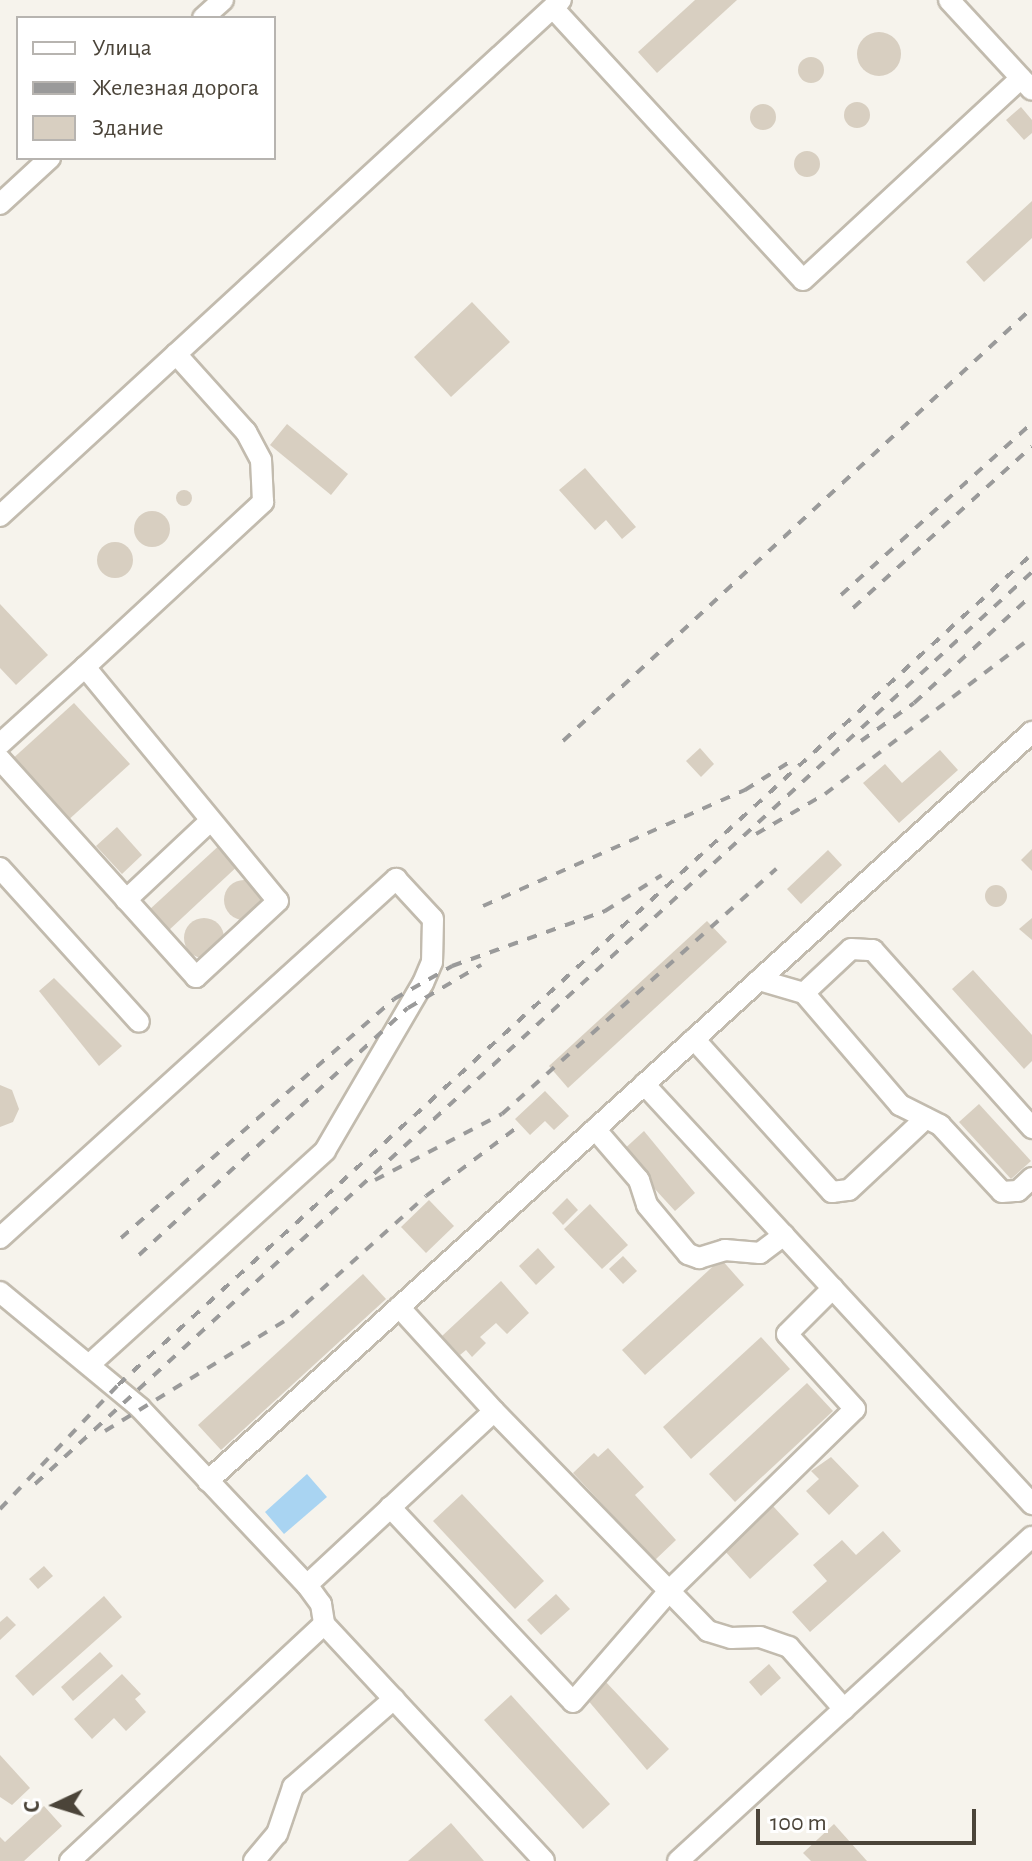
<!DOCTYPE html>
<meta charset="utf-8">
<style>
body{margin:0}
#map{position:relative;width:1032px;height:1861px;overflow:hidden;background:#f6f3ec;font-family:"Alegreya Sans",sans-serif}
div>[style]{position:absolute}
[style*='--x']{left:calc(var(--x)*1px);top:calc(var(--y)*1px);width:calc(var(--w)*1px);rotate:calc(var(--a)*1deg)}
.water>*{inset:0;background:#a9d4f2}
.building>*{inset:0;background:#d8cfc1}
.round{border-radius:50%}
.roads{filter:drop-shadow(2px 0 #c2bbae) drop-shadow(-2px 0 #c2bbae) drop-shadow(0 2px #c2bbae) drop-shadow(0 -2px #c2bbae)}
.minor>*{height:20px;margin:-10px;padding:0 10px;transform-origin:10px;border-radius:10px;background:#fff}
.rail>*{height:4px;margin-top:-2px;transform-origin:0;background:repeating-linear-gradient(90deg,#9a9a9a 0 10px,transparent 0 20px)}
span{translate:-50% -50%;white-space:nowrap;text-align:center;line-height:1.15;-webkit-text-stroke:6px #fff;paint-order:stroke}
.legend{position:absolute;left:16px;top:16px;width:260px;height:144px;box-sizing:border-box;background:#fff;border:2px solid #b7b4b0;margin:0;padding:10px 14px;list-style:none;font-size:24px;color:#4b4439}
.legend li{display:flex;align-items:center;gap:16px;height:40px}
.legend b{width:40px;border:2px solid #b7b4b0}
.north{position:absolute;left:16px;top:1765px;width:80px;height:80px;-webkit-text-stroke:6px #fff;paint-order:stroke;rotate:266deg;font-size:22px;font-weight:700;line-height:32px;text-align:center;color:#4b4439}
.north::after{content:'';display:block;margin:auto;width:28px;height:36px;background:#4b4439;clip-path:polygon(50% 0,100% 100%,50% 72%,0 100%)}
.scale{position:absolute;left:756px;top:1809px;width:220px;height:36px;box-sizing:border-box;border:4px solid #4b4439;border-top:0;padding-left:10px;font-size:24px;line-height:28px;white-space:nowrap;color:#4b4439;-webkit-text-stroke:6px #fff;paint-order:stroke}
</style>
<div id="map">
<div class="water">
<div style="clip-path:polygon(307px 1474px,327px 1497px,284px 1534px,265px 1512px)"></div>
</div>
<div class="building">
<div style="clip-path:polygon(695px 0,737px 0,657px 73px,638px 52px)"></div>
<div class="round" style="left:857px;top:32px;width:44px;height:44px"></div>
<div class="round" style="left:798px;top:57px;width:26px;height:26px"></div>
<div class="round" style="left:844px;top:102px;width:26px;height:26px"></div>
<div class="round" style="left:750px;top:104px;width:26px;height:26px"></div>
<div style="clip-path:polygon(1021px 107px,1032px 120px,1032px 133px,1024px 140px,1006px 120px)"></div>
<div class="round" style="left:794px;top:151px;width:26px;height:26px"></div>
<div style="clip-path:polygon(1032px 201px,1032px 238px,984px 282px,966px 262px)"></div>
<div style="clip-path:polygon(472px 302px,510px 342px,451px 397px,414px 357px)"></div>
<div style="clip-path:polygon(287px 424px,348px 474px,331px 495px,270px 445px)"></div>
<div style="clip-path:polygon(585px 468px,636px 527px,622px 539px,606px 520px,595px 530px,559px 490px)"></div>
<div class="round" style="left:176px;top:490px;width:16px;height:16px"></div>
<div class="round" style="left:134px;top:511px;width:36px;height:36px"></div>
<div class="round" style="left:97px;top:542px;width:36px;height:36px"></div>
<div style="clip-path:polygon(0 604px,48px 655px,16px 685px,0 668px)"></div>
<div style="clip-path:polygon(74px 703px,130px 764px,65px 823px,9px 762px)"></div>
<div style="clip-path:polygon(700px 748px,714px 764px,701px 777px,686px 761px)"></div>
<div style="clip-path:polygon(940px 750px,958px 770px,899px 823px,863px 783px,885px 764px,902px 783px)"></div>
<div style="clip-path:polygon(117px 827px,142px 855px,122px 874px,96px 846px)"></div>
<div style="clip-path:polygon(223px 842px,242px 862px,168px 931px,149px 910px)"></div>
<div style="clip-path:polygon(1032px 849px,1032px 871px,1021px 860px)"></div>
<div style="clip-path:polygon(828px 850px,842px 865px,801px 904px,787px 889px)"></div>
<div class="round" style="left:224px;top:880px;width:40px;height:40px"></div>
<div class="round" style="left:985px;top:885px;width:22px;height:22px"></div>
<div style="clip-path:polygon(1032px 918px,1032px 940px,1019px 929px)"></div>
<div class="round" style="left:184px;top:918px;width:40px;height:40px"></div>
<div style="clip-path:polygon(707px 921px,727px 942px,568px 1088px,549px 1066px)"></div>
<div style="clip-path:polygon(973px 970px,1032px 1035px,1032px 1061px,1024px 1069px,952px 989px)"></div>
<div style="clip-path:polygon(54px 978px,122px 1046px,99px 1066px,39px 991px)"></div>
<div style="clip-path:polygon(0 1085px,12px 1090px,19px 1109px,13px 1122px,0 1127px)"></div>
<div style="clip-path:polygon(545px 1091px,569px 1116px,554px 1130px,545px 1121px,530px 1135px,515px 1119px)"></div>
<div style="clip-path:polygon(979px 1104px,1031px 1161px,1011px 1179px,959px 1122px)"></div>
<div style="clip-path:polygon(644px 1131px,695px 1193px,675px 1211px,621px 1152px)"></div>
<div style="clip-path:polygon(567px 1198px,578px 1210px,563px 1225px,552px 1213px)"></div>
<div style="clip-path:polygon(429px 1200px,454px 1226px,426px 1253px,401px 1227px)"></div>
<div style="clip-path:polygon(590px 1204px,628px 1245px,602px 1269px,564px 1229px)"></div>
<div style="clip-path:polygon(538px 1248px,555px 1267px,536px 1285px,519px 1266px)"></div>
<div style="clip-path:polygon(623px 1256px,637px 1271px,623px 1284px,609px 1269px)"></div>
<div style="clip-path:polygon(721px 1259px,744px 1285px,645px 1375px,622px 1350px)"></div>
<div style="clip-path:polygon(363px 1274px,386px 1299px,221px 1450px,198px 1425px)"></div>
<div style="clip-path:polygon(501px 1281px,529px 1313px,507px 1334px,496px 1323px,480px 1337px,486px 1343px,472px 1357px,466px 1350px,460px 1355px,442px 1336px)"></div>
<div style="clip-path:polygon(761px 1337px,790px 1369px,691px 1459px,663px 1427px)"></div>
<div style="clip-path:polygon(807px 1383px,833px 1411px,735px 1502px,709px 1474px)"></div>
<div style="clip-path:polygon(608px 1448px,644px 1487px,635px 1495px,676px 1540px,655px 1560px,573px 1473px,594px 1453px,598px 1457px)"></div>
<div style="clip-path:polygon(831px 1457px,859px 1486px,829px 1515px,806px 1491px,819px 1479px,811px 1471px)"></div>
<div style="clip-path:polygon(462px 1494px,544px 1581px,515px 1609px,433px 1521px)"></div>
<div style="clip-path:polygon(772px 1505px,799px 1534px,750px 1579px,724px 1550px)"></div>
<div style="clip-path:polygon(883px 1531px,901px 1551px,810px 1632px,792px 1612px,827px 1581px,813px 1565px,842px 1540px,856px 1555px)"></div>
<div style="clip-path:polygon(44px 1566px,53px 1576px,38px 1589px,29px 1579px)"></div>
<div style="clip-path:polygon(556px 1594px,570px 1609px,541px 1635px,527px 1620px)"></div>
<div style="clip-path:polygon(104px 1596px,122px 1617px,33px 1696px,15px 1676px)"></div>
<div style="clip-path:polygon(7px 1616px,16px 1625px,0 1640px,0 1622px)"></div>
<div style="clip-path:polygon(100px 1652px,113px 1666px,73px 1701px,61px 1687px)"></div>
<div style="clip-path:polygon(769px 1664px,781px 1678px,761px 1696px,749px 1682px)"></div>
<div style="clip-path:polygon(122px 1674px,141px 1694px,135px 1699px,146px 1712px,126px 1731px,114px 1718px,92px 1739px,74px 1719px)"></div>
<div style="clip-path:polygon(605px 1681px,669px 1749px,647px 1770px,586px 1698px)"></div>
<div style="clip-path:polygon(511px 1695px,610px 1804px,583px 1829px,484px 1720px)"></div>
<div style="clip-path:polygon(0 1755px,30px 1788px,12px 1805px,0 1797px)"></div>
<div style="clip-path:polygon(44px 1806px,62px 1826px,24px 1861px,0 1861px,0 1837px,5px 1842px)"></div>
<div style="clip-path:polygon(451px 1823px,484px 1861px,408px 1861px)"></div>
<div style="clip-path:polygon(834px 1824px,867px 1861px,811px 1861px,803px 1853px)"></div>
</div>
<div class="roads">
<div class="minor">
<div style="--x:949;--y:0;--w:122;--a:47.3"></div>
<div style="--x:553;--y:8;--w:369;--a:47.4"></div>
<div style="--x:803;--y:280;--w:297;--a:-42.8"></div>
<div style="--x:203;--y:18;--w:27;--a:-42"></div>
<div style="--x:0;--y:204;--w:68;--a:-42.6"></div>
<div style="--x:0;--y:516;--w:762;--a:-42.61"></div>
<div style="--x:85;--y:667;--w:243;--a:-42.8"></div>
<div style="--x:263;--y:502;--w:42;--a:-92.7"></div>
<div style="--x:261;--y:460;--w:32;--a:-118"></div>
<div style="--x:246;--y:432;--w:105;--a:-131.9"></div>
<div style="--x:0;--y:744;--w:115;--a:-42.2"></div>
<div style="--x:85;--y:667;--w:303;--a:50.5"></div>
<div style="--x:278;--y:901;--w:112;--a:137.2"></div>
<div style="--x:196;--y:977;--w:293;--a:-132"></div>
<div style="--x:0;--y:868;--w:207;--a:47.9"></div>
<div style="--x:126;--y:900;--w:115;--a:-43.2"></div>
<div style="--x:759;--y:980;--w:47;--a:16.1"></div>
<div style="--x:804;--y:993;--w:148;--a:49.4"></div>
<div style="--x:900;--y:1105;--w:45;--a:26.6"></div>
<div style="--x:940;--y:1125;--w:91;--a:47.2"></div>
<div style="--x:1002;--y:1192;--w:16;--a:-4"></div>
<div style="--x:1018;--y:1191;--w:19;--a:-43"></div>
<div style="--x:804;--y:993;--w:64;--a:-43.1"></div>
<div style="--x:851;--y:949;--w:22;--a:3"></div>
<div style="--x:873;--y:950;--w:239;--a:48.2"></div>
<div style="--x:694;--y:1039;--w:206;--a:48"></div>
<div style="--x:832;--y:1192;--w:17;--a:-7"></div>
<div style="--x:849;--y:1190;--w:105;--a:-43.1"></div>
<div style="--x:644;--y:1084;--w:572;--a:47.27"></div>
<div style="--x:595;--y:1129;--w:67;--a:49.2"></div>
<div style="--x:639;--y:1180;--w:26;--a:72"></div>
<div style="--x:647;--y:1205;--w:64;--a:50.1"></div>
<div style="--x:688;--y:1254;--w:12;--a:20"></div>
<div style="--x:699;--y:1258;--w:27;--a:-17"></div>
<div style="--x:725;--y:1250;--w:35;--a:5"></div>
<div style="--x:760;--y:1253;--w:30;--a:-37"></div>
<div style="--x:0;--y:1238;--w:535;--a:-42.19"></div>
<div style="--x:396;--y:879;--w:54;--a:47.2"></div>
<div style="--x:433;--y:919;--w:43;--a:91.3"></div>
<div style="--x:432;--y:962;--w:23;--a:113"></div>
<div style="--x:423;--y:983;--w:194;--a:120.3"></div>
<div style="--x:325;--y:1151;--w:317;--a:137.8"></div>
<div style="--x:0;--y:1292;--w:182;--a:39.6"></div>
<div style="--x:140;--y:1408;--w:243;--a:46.7"></div>
<div style="--x:307;--y:1585;--w:24;--a:54"></div>
<div style="--x:321;--y:1604;--w:20;--a:81"></div>
<div style="--x:324;--y:1624;--w:323;--a:47.1"></div>
<div style="--x:494;--y:1411;--w:307;--a:45.8"></div>
<div style="--x:708;--y:1631;--w:24;--a:17"></div>
<div style="--x:731;--y:1638;--w:29;--a:-2"></div>
<div style="--x:760;--y:1637;--w:31;--a:19"></div>
<div style="--x:789;--y:1647;--w:83;--a:48.4"></div>
<div style="--x:208;--y:1481;--w:1114;--a:-42.27"></div>
<div style="--x:390;--y:1507;--w:267;--a:46.8"></div>
<div style="--x:573;--y:1702;--w:147;--a:-49.1"></div>
<div style="--x:669;--y:1591;--w:260;--a:-44.4"></div>
<div style="--x:855;--y:1409;--w:101;--a:-132.2"></div>
<div style="--x:787;--y:1334;--w:65;--a:-45"></div>
<div style="--x:307;--y:1585;--w:255;--a:-42.9"></div>
<div style="--x:494;--y:1411;--w:141;--a:-132.4"></div>
<div style="--x:70;--y:1861;--w:347;--a:-43"></div>
<div style="--x:254;--y:1861;--w:35;--a:-50"></div>
<div style="--x:277;--y:1834;--w:50;--a:-71.2"></div>
<div style="--x:293;--y:1787;--w:134;--a:-41.1"></div>
<div style="--x:678;--y:1861;--w:480;--a:-42.5"></div>
</div>
</div>
<div class="rail">
<div style="--x:841;--y:595;--w:257;--a:-42"></div>
<div style="--x:853;--y:608;--w:241;--a:-42.1"></div>
<div style="--x:563;--y:741;--w:638;--a:-42.71"></div>
<div style="--x:861;--y:741;--w:65;--a:-35.6"></div>
<div style="--x:914;--y:703;--w:160;--a:-42.5"></div>
<div style="--x:756;--y:834;--w:80;--a:-30.1"></div>
<div style="--x:825;--y:794;--w:260;--a:-37.2"></div>
<div style="--x:483;--y:906;--w:287;--a:-23.9"></div>
<div style="--x:745;--y:790;--w:54;--a:-32.2"></div>
<div style="--x:375;--y:1180;--w:143;--a:-27.5"></div>
<div style="--x:502;--y:1114;--w:368;--a:-41.8"></div>
<div style="--x:121;--y:1238;--w:363;--a:-41.2"></div>
<div style="--x:394;--y:999;--w:67;--a:-29.6"></div>
<div style="--x:452;--y:966;--w:163;--a:-19.8"></div>
<div style="--x:605;--y:911;--w:67;--a:-32.3"></div>
<div style="--x:139;--y:1255;--w:365;--a:-42.6"></div>
<div style="--x:408;--y:1008;--w:85;--a:-30.5"></div>
<div style="--x:105;--y:1431;--w:218;--a:-31.5"></div>
<div style="--x:291;--y:1317;--w:181;--a:-41.9"></div>
<div style="--x:426;--y:1196;--w:111;--a:-37"></div>
<div style="--x:35;--y:1484;--w:1351;--a:-42.45"></div>
<div style="--x:0;--y:1509;--w:171;--a:-46.4"></div>
<div style="--x:118;--y:1385;--w:1235;--a:-42.28"></div>
</div>
<ul class="legend">
<li><b style="height:10px;background:#fff"></b>Улица</li>
<li><b style="height:10px;background:#9a9a9a"></b>Железная дорога</li>
<li><b style="height:22px;background:#d8cfc1"></b>Здание</li>
</ul>
<div class="north">С</div>
<div class="scale">100 m</div>
</div>
